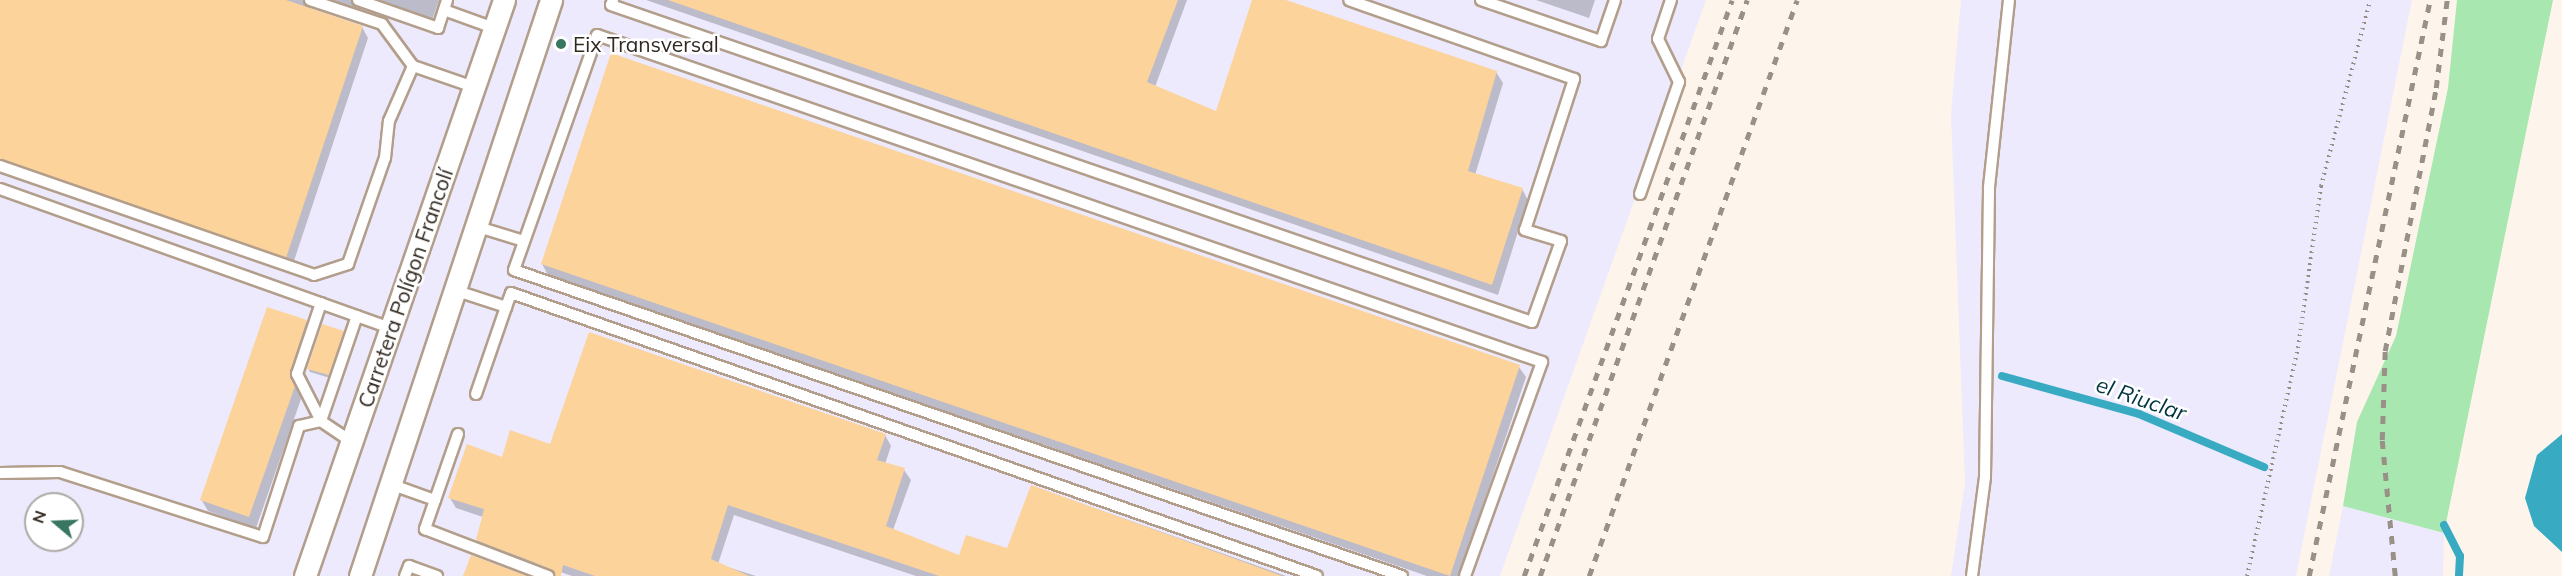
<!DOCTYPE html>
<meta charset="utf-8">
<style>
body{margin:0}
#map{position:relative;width:2562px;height:576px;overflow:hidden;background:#fdf5ec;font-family:Mulish,sans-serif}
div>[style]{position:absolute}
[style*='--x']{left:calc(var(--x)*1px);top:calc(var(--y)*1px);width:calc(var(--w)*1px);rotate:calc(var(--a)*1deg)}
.industrial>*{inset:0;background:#eceafc}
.green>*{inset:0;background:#a8e7b0}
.water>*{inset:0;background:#38aac2}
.shadow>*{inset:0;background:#0003}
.stream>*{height:8px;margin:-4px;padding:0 4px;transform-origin:4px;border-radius:4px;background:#38aac2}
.building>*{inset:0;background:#fdd39c}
.path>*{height:4px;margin-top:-2px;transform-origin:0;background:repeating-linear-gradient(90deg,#968e86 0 1.5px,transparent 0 6px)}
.roads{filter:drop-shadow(2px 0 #b29e8b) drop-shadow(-2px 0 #b29e8b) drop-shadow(0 2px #b29e8b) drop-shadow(0 -2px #b29e8b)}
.lane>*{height:10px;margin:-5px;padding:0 5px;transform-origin:5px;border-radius:5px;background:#fff}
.street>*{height:21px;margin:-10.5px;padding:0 10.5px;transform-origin:10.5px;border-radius:10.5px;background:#fff}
.rail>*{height:4.5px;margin-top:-2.25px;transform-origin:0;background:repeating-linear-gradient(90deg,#999188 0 8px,transparent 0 16px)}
.dots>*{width:16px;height:16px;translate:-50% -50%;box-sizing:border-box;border:3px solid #fff;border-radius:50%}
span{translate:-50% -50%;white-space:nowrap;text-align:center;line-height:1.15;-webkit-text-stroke:5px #fff;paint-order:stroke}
.poi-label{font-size:21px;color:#312921}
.left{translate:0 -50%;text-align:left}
.street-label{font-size:21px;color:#312921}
.water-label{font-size:22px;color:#003640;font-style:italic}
.north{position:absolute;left:24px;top:492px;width:60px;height:60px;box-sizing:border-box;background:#fff;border:2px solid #ada9a6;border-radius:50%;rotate:289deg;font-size:16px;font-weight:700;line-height:24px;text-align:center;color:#312921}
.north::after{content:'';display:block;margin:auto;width:21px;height:27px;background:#387662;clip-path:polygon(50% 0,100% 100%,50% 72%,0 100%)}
</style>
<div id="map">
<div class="industrial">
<div style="clip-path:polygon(evenodd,0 0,1706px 0,1500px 576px,0 576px,0 0,36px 504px,72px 504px,72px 540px,36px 540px,36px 504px)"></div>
<div style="clip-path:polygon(1961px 0,2412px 0,2296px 576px,1951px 576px,1965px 483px,1951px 114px)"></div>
<div style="clip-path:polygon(2343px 506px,2444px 533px,2443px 576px,2329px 576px)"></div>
</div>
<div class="green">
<div style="clip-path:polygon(2457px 0,2553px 0,2444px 533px,2343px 506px,2357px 422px,2396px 336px,2448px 88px)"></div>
</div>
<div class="water">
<div style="clip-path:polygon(2561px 435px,2562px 434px,2562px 552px,2534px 526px,2525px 498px,2537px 455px)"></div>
</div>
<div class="shadow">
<div style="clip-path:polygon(0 0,439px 0,431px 23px,366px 3px,360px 9px,370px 20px,319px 3px,307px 9px,362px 27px,368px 38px,292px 267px,0 169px)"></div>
<div style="clip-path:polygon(646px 0,1187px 0,1155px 87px,1217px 113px,1254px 0,1281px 0,1496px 72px,1503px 83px,1475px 175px,1522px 189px,1528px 200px,1498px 295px)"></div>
<div style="clip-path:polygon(1536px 0,1595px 0,1589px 18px)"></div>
<div style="clip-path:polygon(542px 264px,1519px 367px,1526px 377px,1459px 576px,1427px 576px,548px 275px)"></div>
<div style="clip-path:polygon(306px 321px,313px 333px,296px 385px,301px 399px,256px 528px,208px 511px,201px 499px)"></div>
<div style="clip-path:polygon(343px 333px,330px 378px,310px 372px,308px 368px)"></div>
<div style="clip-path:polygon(885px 435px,891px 446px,885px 464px,904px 470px,911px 480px,893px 530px,960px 557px,1008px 550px,1032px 486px,1286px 576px,916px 576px,734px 515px,718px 564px,756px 576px,572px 576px,535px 563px,533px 570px,484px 551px,477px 540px,483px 517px,456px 508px,450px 498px,503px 459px,551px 446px)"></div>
</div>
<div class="stream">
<div style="--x:2002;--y:376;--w:142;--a:15.5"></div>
<div style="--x:2139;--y:414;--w:136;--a:23"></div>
<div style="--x:2444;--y:525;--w:35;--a:63"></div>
<div style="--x:2460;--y:556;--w:20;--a:93"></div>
</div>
<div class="building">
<div style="clip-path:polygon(0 0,286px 0,363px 26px,286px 258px,0 159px)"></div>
<div style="clip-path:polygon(668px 0,1178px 0,1147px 82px,1216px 111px,1252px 0,1286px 0,1497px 71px,1468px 171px,1523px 188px,1492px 285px)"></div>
<div style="clip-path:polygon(611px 53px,1520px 365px,1450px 576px,541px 264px)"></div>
<div style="clip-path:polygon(267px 307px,307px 320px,290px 372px,295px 386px,249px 517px,200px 500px)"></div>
<div style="clip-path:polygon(322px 324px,344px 331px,329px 375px,307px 369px)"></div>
<div style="clip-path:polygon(589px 332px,886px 434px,877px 460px,905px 468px,886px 526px,959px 555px,966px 535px,1007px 548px,1031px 485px,1282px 576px,939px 576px,728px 505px,711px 559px,749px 576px,595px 576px,563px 565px,561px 576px,555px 576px,551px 569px,476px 540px,484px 509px,448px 498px,467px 444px,502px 457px,510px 430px,550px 444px)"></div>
<div style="clip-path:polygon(471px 555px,527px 576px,463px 576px)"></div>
</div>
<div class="path">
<div style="--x:2247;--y:576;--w:234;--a:-77.4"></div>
<div style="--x:2298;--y:348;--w:164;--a:-81.9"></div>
<div style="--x:2321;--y:186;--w:192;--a:-75.2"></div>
</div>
<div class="roads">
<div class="lane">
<div style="--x:310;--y:0;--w:76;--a:18.4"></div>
<div style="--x:382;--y:24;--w:52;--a:53.6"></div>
<div style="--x:413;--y:66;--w:65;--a:19"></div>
<div style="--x:358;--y:0;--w:85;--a:19.3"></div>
<div style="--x:438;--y:28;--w:29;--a:-72"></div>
<div style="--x:613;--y:0;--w:5;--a:112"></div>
<div style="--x:611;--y:5;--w:974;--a:18.99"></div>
<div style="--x:1532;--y:322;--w:86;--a:-70.3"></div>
<div style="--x:1561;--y:241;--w:38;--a:-163"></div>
<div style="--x:1525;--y:230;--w:159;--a:-72"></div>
<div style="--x:1574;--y:79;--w:238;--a:-160.7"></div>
<div style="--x:1481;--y:0;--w:127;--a:18.9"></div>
<div style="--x:1601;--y:41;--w:43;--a:-71.1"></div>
<div style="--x:444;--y:10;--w:53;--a:19.8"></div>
<div style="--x:0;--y:166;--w:332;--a:19.1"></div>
<div style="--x:314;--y:275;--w:36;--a:-18"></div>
<div style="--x:348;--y:264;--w:112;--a:-70.8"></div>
<div style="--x:385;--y:158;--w:37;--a:-84"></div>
<div style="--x:389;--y:121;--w:60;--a:-66.4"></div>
<div style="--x:0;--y:189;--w:415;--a:19.6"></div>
<div style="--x:1640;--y:194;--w:119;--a:-70.8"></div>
<div style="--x:1679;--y:82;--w:48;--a:-116"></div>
<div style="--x:1658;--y:39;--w:41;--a:-71.6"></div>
<div style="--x:475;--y:226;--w:51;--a:17"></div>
<div style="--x:454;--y:290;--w:55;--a:18.1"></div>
<div style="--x:506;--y:307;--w:92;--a:109"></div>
<div style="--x:506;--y:307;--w:15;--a:-70"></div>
<div style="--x:511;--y:293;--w:854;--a:19.35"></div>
<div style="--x:458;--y:434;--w:101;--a:109.2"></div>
<div style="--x:425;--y:529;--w:132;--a:20.9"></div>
<div style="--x:352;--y:442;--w:37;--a:-146"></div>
<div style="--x:321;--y:421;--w:111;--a:-71.1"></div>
<div style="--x:0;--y:473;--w:60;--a:-1"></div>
<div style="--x:60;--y:472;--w:213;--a:17.8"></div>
<div style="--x:263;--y:537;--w:117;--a:-72"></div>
<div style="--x:299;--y:426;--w:23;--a:-13"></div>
<div style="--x:321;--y:421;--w:53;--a:-117.1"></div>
<div style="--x:297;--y:374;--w:75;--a:-71.3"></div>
<div style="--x:390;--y:484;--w:48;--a:19.6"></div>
<div style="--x:405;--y:576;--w:11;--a:-68"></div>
<div style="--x:409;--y:566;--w:30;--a:20"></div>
<div style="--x:1402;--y:576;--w:939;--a:-160.99"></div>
<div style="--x:514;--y:270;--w:249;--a:-70.5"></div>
<div style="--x:597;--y:35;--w:1000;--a:19.09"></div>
<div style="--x:1542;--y:362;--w:227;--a:109.8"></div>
<div style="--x:1972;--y:576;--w:100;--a:-82.5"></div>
<div style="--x:1985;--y:477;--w:290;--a:-89.2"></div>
<div style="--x:1989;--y:187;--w:188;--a:-83.9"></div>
</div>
<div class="street">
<div style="--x:305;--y:576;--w:609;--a:-70.94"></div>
<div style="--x:360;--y:576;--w:607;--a:-71.65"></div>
</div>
</div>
<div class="rail">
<div style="--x:1524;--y:576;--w:612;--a:-70.14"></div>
<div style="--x:1540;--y:576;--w:612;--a:-70.23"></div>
<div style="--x:1589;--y:576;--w:612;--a:-70.14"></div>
<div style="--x:2309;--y:576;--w:589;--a:-78.14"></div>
<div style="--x:2395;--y:576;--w:137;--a:-95.5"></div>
<div style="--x:2382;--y:440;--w:89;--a:-88.1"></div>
<div style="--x:2385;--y:351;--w:268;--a:-79"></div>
<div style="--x:2436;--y:88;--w:89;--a:-82.9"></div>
</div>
<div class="dots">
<div style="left:561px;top:44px;background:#387662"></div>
</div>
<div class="poi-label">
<span class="left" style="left:573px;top:44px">Eix Transversal</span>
</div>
<div class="street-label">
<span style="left:405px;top:288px;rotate:-71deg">Carretera Polígon Francolí</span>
</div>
<div class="water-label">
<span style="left:2141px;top:399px;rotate:19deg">el Riuclar</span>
</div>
<div class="north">N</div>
</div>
